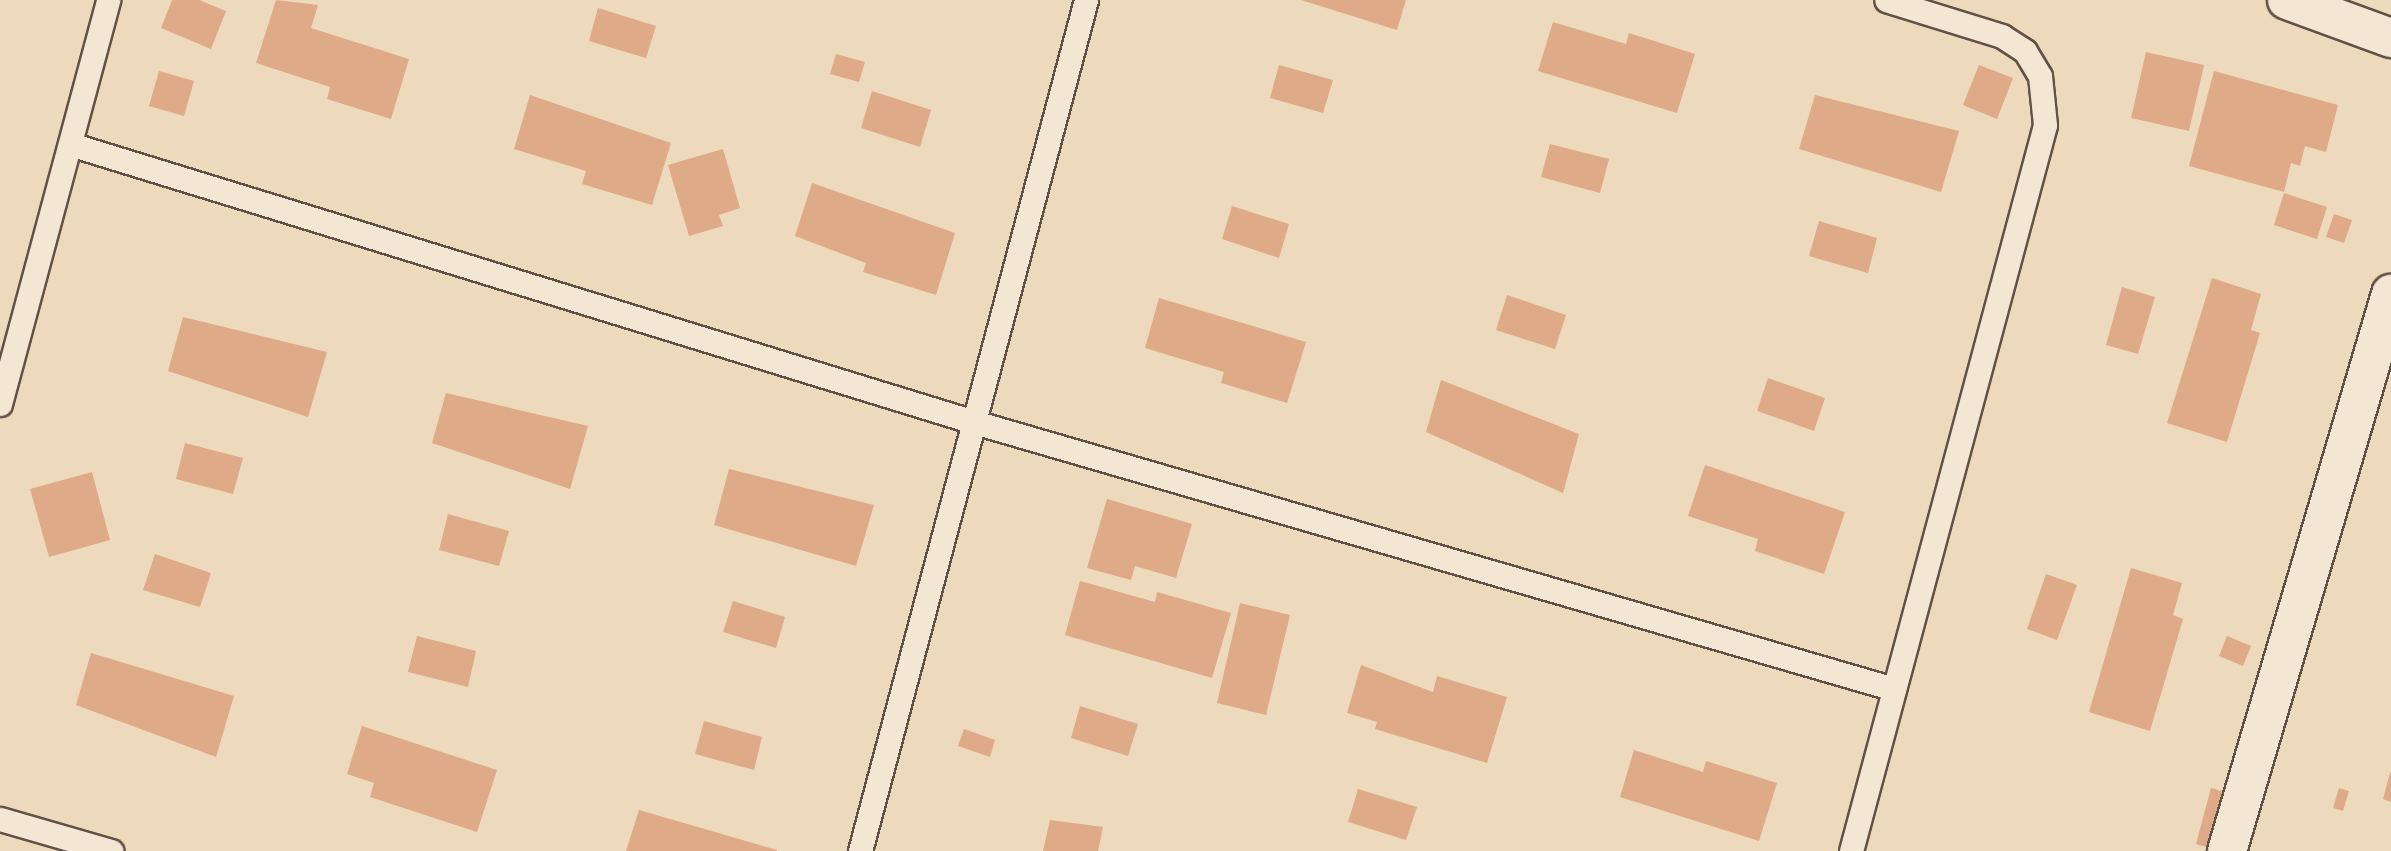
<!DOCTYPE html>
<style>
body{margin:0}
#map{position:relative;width:2391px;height:851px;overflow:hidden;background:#edd9bc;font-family:Alegreya,serif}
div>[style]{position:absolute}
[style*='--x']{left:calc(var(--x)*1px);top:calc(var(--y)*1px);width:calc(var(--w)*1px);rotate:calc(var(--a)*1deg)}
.building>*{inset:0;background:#deaa88}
.roads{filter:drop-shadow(2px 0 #625146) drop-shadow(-2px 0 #625146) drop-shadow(0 2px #625146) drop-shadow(0 -2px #625146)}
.lane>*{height:23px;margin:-11.5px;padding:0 11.5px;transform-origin:11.5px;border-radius:11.5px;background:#f3e6d3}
.street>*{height:38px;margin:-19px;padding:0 19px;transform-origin:19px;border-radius:19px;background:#f3e6d3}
span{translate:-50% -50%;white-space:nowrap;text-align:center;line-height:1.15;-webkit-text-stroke:7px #f3e6d3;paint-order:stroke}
</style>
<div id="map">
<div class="building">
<div style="clip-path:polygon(172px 0,199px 0,226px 11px,211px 49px,161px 28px)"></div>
<div style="clip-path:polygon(276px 0,318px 5px,311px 28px,409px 59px,391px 119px,327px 99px,330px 87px,256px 63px)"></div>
<div style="clip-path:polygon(1301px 0,1406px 0,1397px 30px)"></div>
<div style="clip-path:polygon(598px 8px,656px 26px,646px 58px,589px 41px)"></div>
<div style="clip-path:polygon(1553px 22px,1626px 44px,1629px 33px,1695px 54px,1677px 113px,1538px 71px)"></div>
<div style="clip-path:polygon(2146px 52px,2204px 65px,2189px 131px,2131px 118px)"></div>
<div style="clip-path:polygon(836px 54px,865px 62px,859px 82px,830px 74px)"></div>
<div style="clip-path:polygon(1279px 65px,1333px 80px,1323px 113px,1270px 98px)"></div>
<div style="clip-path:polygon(1979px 65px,2013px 78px,1997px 119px,1963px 105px)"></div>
<div style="clip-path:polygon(159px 71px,194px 81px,184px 116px,149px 106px)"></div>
<div style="clip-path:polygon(2214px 71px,2338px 105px,2326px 152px,2305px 146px,2300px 166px,2291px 163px,2284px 192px,2189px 166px)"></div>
<div style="clip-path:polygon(872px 91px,931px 110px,920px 147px,861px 128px)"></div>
<div style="clip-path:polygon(530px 95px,671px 143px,652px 205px,582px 184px,586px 171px,514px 149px)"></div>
<div style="clip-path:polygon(1815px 95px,1959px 131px,1941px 192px,1799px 149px)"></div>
<div style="clip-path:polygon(1550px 144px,1609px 159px,1600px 193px,1541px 177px)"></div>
<div style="clip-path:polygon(723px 149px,740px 208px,719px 215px,723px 226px,689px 236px,668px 165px)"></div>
<div style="clip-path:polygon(812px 183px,955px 233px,936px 295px,863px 272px,866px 263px,795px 236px)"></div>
<div style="clip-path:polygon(2284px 193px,2327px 207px,2317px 239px,2274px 225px)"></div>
<div style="clip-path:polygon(1232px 206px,1289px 224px,1279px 258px,1222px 239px)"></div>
<div style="clip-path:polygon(2334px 214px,2352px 220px,2344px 243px,2326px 237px)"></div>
<div style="clip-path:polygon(1819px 221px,1877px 238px,1868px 273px,1809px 256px)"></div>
<div style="clip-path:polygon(2212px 278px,2261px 294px,2251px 330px,2260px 333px,2227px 442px,2167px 423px)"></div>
<div style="clip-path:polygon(2122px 287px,2155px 297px,2138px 354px,2106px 345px)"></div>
<div style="clip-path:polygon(1507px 295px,1566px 315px,1555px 349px,1496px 330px)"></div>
<div style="clip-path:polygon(1159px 298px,1306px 342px,1287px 403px,1221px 383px,1224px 372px,1145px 348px)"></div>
<div style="clip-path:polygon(183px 317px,327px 352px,308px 417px,168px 371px)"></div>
<div style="clip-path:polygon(1768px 378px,1825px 398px,1814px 431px,1757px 411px)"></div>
<div style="clip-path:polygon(1441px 380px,1579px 434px,1563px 493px,1426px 432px)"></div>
<div style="clip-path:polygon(446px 393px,588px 426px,570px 489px,432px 443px)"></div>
<div style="clip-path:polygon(185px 443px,243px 458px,233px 494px,176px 479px)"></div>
<div style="clip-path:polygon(1705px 465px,1845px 512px,1824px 574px,1755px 551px,1758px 539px,1688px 516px)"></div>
<div style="clip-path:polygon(729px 469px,874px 505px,856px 566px,714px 525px)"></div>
<div style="clip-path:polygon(92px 472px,110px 540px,49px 557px,30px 489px)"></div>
<div style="clip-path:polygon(1107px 499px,1192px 524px,1176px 578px,1135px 566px,1131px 580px,1087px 568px)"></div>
<div style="clip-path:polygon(448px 514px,509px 531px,499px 566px,439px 550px)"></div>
<div style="clip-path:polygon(155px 554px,211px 573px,200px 607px,143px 590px)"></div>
<div style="clip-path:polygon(2131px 568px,2182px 583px,2173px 615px,2183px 619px,2150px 731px,2089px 712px)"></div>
<div style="clip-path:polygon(2046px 574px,2077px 585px,2057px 640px,2027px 629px)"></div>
<div style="clip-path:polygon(1080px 581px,1155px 602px,1157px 592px,1231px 613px,1212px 678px,1065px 635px)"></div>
<div style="clip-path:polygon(733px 601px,785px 617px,776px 648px,723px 632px)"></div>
<div style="clip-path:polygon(1240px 603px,1290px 615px,1266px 715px,1217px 703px)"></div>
<div style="clip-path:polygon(417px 636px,476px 651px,468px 687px,408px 672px)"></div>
<div style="clip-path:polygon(2227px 636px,2251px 646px,2243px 666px,2219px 656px)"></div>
<div style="clip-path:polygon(91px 653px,234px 696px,216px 757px,76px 705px)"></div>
<div style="clip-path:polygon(1361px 665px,1433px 692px,1437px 676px,1507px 697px,1487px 763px,1375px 729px,1377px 722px,1347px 713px)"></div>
<div style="clip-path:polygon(1080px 706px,1138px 724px,1128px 756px,1071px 738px)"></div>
<div style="clip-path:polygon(704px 721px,762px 737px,754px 770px,695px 754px)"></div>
<div style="clip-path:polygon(362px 726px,497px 770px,477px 832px,370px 797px,374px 783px,347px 774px)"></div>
<div style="clip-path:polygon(964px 729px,995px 740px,990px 757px,958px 746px)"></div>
<div style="clip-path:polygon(1634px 750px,1703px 772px,1706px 761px,1777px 783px,1759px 841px,1620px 797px)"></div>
<div style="clip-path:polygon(2390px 773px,2391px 773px,2391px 802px,2383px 799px)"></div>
<div style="clip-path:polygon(2211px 788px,2233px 794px,2218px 850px,2196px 844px)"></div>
<div style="clip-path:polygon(2339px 788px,2349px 791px,2343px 811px,2333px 808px)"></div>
<div style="clip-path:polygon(1358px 789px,1417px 807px,1406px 840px,1348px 822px)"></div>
<div style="clip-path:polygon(639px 810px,777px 850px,777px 851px,626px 851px)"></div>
<div style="clip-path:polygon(1050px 820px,1103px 827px,1098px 851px,1043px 851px)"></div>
</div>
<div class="roads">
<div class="lane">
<div style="--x:73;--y:145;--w:943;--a:17.09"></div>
<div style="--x:974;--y:422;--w:958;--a:16.18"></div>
<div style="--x:0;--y:404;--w:418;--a:-75"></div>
<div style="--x:0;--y:819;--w:116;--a:16.1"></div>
<div style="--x:860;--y:851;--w:880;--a:-75.13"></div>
<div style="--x:1851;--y:851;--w:751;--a:-75.04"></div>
<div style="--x:2045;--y:125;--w:49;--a:-95.8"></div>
<div style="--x:2040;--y:76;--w:29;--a:-121"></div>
<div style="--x:2025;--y:51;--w:27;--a:-147"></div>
<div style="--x:2002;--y:36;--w:121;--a:-162.8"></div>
</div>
<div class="street">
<div style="--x:2287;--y:0;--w:111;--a:20.1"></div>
<div style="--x:2227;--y:851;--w:581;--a:-73.59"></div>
</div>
</div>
</div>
